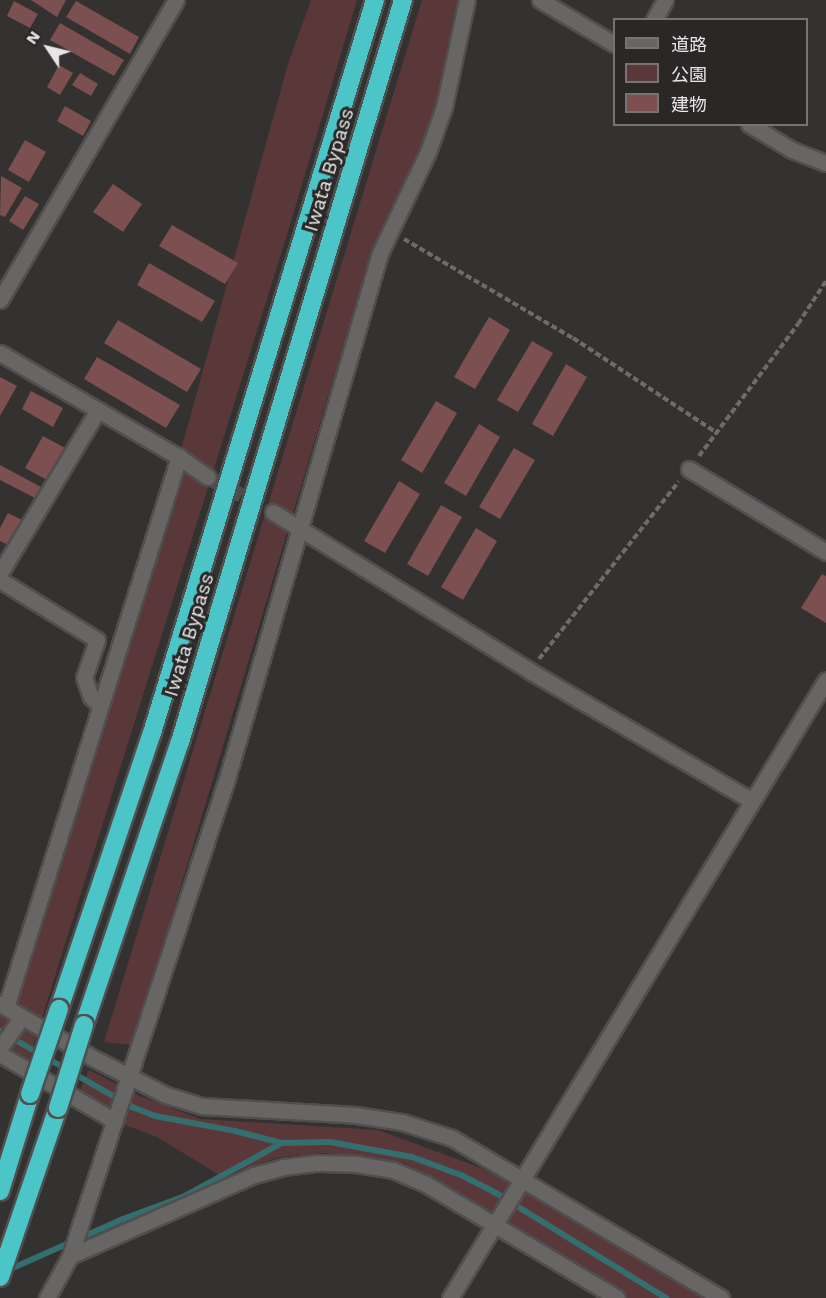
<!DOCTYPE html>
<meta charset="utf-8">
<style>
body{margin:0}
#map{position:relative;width:826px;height:1298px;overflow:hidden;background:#343131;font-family:"Work Sans","Noto Sans JP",sans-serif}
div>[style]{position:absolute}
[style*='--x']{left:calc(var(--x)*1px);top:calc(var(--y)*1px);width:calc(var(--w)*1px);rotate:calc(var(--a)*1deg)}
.green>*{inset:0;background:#5a383a}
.stream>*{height:6px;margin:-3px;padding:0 3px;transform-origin:3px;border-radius:3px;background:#346e6f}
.building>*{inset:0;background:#7c4f51}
.street-tunnel>*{height:15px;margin-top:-7.5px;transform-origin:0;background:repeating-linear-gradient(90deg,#4f4c4c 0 15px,transparent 0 23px)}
.path>*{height:4px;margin-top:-2px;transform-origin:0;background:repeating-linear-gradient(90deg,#6e6b6b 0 6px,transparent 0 9px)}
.roads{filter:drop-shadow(2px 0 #514e4e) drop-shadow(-2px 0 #514e4e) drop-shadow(0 2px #514e4e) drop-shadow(0 -2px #514e4e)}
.street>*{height:15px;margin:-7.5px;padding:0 7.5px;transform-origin:7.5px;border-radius:7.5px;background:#686565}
.secondary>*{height:15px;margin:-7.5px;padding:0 7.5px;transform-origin:7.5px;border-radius:7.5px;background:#686565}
.highway>*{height:18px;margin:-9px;padding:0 9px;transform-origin:9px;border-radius:9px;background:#4cc5c9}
.bridges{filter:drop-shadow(2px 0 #514e4e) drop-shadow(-2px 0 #514e4e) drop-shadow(0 2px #514e4e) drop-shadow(0 -2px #514e4e)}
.highway-bridge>*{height:18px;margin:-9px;padding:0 9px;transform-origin:9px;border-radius:9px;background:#4cc5c9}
span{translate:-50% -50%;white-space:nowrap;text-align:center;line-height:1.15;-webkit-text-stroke:6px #2a2727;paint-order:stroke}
.street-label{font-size:20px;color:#e7e5e5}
.legend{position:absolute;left:613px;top:18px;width:195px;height:108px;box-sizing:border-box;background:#2a2727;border:2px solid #767373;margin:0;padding:8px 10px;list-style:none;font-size:18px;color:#e7e5e5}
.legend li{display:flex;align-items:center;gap:12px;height:30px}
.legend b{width:30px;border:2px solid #767373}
.north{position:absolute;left:18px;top:18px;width:60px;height:60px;-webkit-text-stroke:4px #2a2727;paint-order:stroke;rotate:305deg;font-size:16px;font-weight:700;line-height:24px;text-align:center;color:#e7e5e5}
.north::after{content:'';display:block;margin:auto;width:21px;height:27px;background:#e7e5e5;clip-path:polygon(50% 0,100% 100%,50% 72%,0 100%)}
</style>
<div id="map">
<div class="green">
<div style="clip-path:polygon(311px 0,357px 0,287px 235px,26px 1069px,0 1053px,0 1004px,36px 1024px,9px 997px,179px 457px,288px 64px)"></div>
<div style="clip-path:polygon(422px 0,474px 0,444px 107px,408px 194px,364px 277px,133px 1045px,104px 1042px)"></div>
<div style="clip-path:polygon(89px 1070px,140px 1096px,200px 1119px,378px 1130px,481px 1168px,677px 1271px,721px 1298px,617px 1298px,405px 1163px,324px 1153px,280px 1157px,221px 1176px,157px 1137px,115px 1121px,80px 1091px)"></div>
</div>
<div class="stream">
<div style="--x:0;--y:1031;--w:152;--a:29.9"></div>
<div style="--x:132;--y:1107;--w:25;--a:21"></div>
<div style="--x:155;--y:1116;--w:81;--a:10.6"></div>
<div style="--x:235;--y:1131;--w:49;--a:14.3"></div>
<div style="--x:282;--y:1143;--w:48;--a:-1.2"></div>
<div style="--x:330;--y:1142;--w:83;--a:10.4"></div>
<div style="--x:412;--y:1157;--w:52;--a:20.2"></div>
<div style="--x:461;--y:1175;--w:39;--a:27"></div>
<div style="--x:496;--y:1193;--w:200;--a:31.7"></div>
<div style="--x:6;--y:1271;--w:128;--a:-24"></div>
<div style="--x:123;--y:1219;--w:66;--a:-20.4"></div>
<div style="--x:185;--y:1196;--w:111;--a:-28.7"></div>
</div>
<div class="building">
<div style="clip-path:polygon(31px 0,66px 0,57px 17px)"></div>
<div style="clip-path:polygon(14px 1px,38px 14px,30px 28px,7px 16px)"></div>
<div style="clip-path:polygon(76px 1px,139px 37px,130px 54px,66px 17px)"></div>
<div style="clip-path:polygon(60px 23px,124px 60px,114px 76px,50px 40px)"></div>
<div style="clip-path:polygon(59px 65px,73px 73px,60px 95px,47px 87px)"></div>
<div style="clip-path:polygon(80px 73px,98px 84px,91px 96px,72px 85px)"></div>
<div style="clip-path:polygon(65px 106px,91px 121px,83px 136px,57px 121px)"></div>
<div style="clip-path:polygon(25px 140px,46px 152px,29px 182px,8px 170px)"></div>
<div style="clip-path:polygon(1px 176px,22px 188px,5px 217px,0 215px)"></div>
<div style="clip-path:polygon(113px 184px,142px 204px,123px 232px,93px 212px)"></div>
<div style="clip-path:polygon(25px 196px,39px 204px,23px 230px,9px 221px)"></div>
<div style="clip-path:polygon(172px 225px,238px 263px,225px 284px,159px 246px)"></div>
<div style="clip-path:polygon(149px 263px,215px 301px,202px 322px,137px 285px)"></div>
<div style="clip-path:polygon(489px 317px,510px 330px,475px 389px,454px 377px)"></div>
<div style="clip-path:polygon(118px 320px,201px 369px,187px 392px,104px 343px)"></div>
<div style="clip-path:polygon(532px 341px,553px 353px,518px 412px,497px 400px)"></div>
<div style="clip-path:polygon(97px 357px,180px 405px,166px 428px,84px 379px)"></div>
<div style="clip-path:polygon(566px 364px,587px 377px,553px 436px,532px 424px)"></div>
<div style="clip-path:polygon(0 377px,17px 386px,0 416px)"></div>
<div style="clip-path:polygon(31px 391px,63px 408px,53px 427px,22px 409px)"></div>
<div style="clip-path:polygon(436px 401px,457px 413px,422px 473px,401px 460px)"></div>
<div style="clip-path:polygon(479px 424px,500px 437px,466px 496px,444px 483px)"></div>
<div style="clip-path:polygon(43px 436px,65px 448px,47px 480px,25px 468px)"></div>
<div style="clip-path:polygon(514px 448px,535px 460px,500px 519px,479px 507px)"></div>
<div style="clip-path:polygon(0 465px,41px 487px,35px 498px,0 480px)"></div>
<div style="clip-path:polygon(399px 481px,420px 494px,385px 553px,364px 541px)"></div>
<div style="clip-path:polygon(441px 505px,462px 517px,428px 576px,407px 564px)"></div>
<div style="clip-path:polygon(8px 513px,22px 520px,8px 545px,0 541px,0 528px)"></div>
<div style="clip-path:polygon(476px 528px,497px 541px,463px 600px,441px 587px)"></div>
<div style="clip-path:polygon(822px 574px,826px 576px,826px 623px,801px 608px)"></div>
</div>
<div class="street-tunnel">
<div style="--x:208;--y:477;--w:74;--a:28.3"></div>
</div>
<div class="path">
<div style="--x:404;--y:239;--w:196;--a:30.4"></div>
<div style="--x:573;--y:338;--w:173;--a:33.4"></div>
<div style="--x:699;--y:456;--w:165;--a:-53.1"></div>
<div style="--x:798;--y:324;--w:51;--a:-56.9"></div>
<div style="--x:539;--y:659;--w:226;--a:-51.8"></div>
</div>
<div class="roads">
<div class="street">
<div style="--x:540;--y:0;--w:86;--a:30.7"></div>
<div style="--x:654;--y:20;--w:23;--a:-61"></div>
<div style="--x:749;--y:124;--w:50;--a:31.2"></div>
<div style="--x:792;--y:150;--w:36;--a:21"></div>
<div style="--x:0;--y:300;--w:348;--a:-59.6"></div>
<div style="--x:0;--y:353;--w:207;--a:30.2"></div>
<div style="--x:179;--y:457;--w:35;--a:35"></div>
<div style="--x:689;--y:469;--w:160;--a:31.2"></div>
<div style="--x:273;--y:512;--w:302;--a:31.7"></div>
<div style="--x:530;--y:671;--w:256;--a:30.3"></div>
<div style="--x:0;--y:573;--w:190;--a:-59"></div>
<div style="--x:0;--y:580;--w:114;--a:31.7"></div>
<div style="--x:97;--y:640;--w:39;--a:109"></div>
<div style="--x:84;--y:677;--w:21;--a:71"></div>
<div style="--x:91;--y:697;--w:13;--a:42"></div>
<div style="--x:6;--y:1007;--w:577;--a:-72.54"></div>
<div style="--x:0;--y:1048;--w:38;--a:-55"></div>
<div style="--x:0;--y:1054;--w:133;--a:30.2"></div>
<div style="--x:70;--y:1256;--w:201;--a:-23.8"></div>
<div style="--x:254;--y:1175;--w:30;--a:-15"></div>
<div style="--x:283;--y:1167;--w:34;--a:-7"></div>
<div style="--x:317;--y:1163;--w:39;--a:1"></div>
<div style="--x:356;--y:1164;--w:37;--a:9"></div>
<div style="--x:393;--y:1170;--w:36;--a:23"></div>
<div style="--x:426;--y:1184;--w:222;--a:30.8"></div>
<div style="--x:47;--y:1298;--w:48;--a:-61.3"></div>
<div style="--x:70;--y:1256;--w:499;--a:-71.8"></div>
<div style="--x:226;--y:782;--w:551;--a:-73.77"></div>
<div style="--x:380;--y:253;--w:112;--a:-64.6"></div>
<div style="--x:428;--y:152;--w:48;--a:-70.4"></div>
<div style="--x:444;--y:107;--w:109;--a:-77.9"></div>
<div style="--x:450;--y:1298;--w:723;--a:-58.68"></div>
</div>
<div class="secondary">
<div style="--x:0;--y:1004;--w:110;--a:30.1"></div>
<div style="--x:95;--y:1059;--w:80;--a:26.9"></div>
<div style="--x:166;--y:1095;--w:38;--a:17"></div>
<div style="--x:202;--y:1106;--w:154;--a:3.3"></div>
<div style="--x:356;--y:1115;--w:47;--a:8.7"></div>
<div style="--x:402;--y:1122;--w:52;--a:17.7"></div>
<div style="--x:452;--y:1138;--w:313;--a:30.7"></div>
</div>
<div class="highway">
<div style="--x:59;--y:1009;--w:291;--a:-71.4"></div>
<div style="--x:152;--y:733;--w:766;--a:-73.08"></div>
<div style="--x:84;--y:1025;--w:299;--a:-71.3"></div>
<div style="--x:180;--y:742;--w:775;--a:-73.27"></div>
<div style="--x:0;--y:1191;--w:102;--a:-72.8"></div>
<div style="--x:0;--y:1277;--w:179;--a:-71.1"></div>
</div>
</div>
<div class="bridges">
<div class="highway-bridge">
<div style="--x:30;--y:1094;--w:90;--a:-71.2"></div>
<div style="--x:58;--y:1108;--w:87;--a:-72.6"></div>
</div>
</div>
<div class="street-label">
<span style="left:329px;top:170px;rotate:-73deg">Iwata Bypass</span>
<span style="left:189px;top:635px;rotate:-73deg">Iwata Bypass</span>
</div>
<ul class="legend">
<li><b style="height:8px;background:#686565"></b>道路</li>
<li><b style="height:16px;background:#5a383a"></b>公園</li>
<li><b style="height:16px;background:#7c4f51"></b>建物</li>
</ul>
<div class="north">N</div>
</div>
